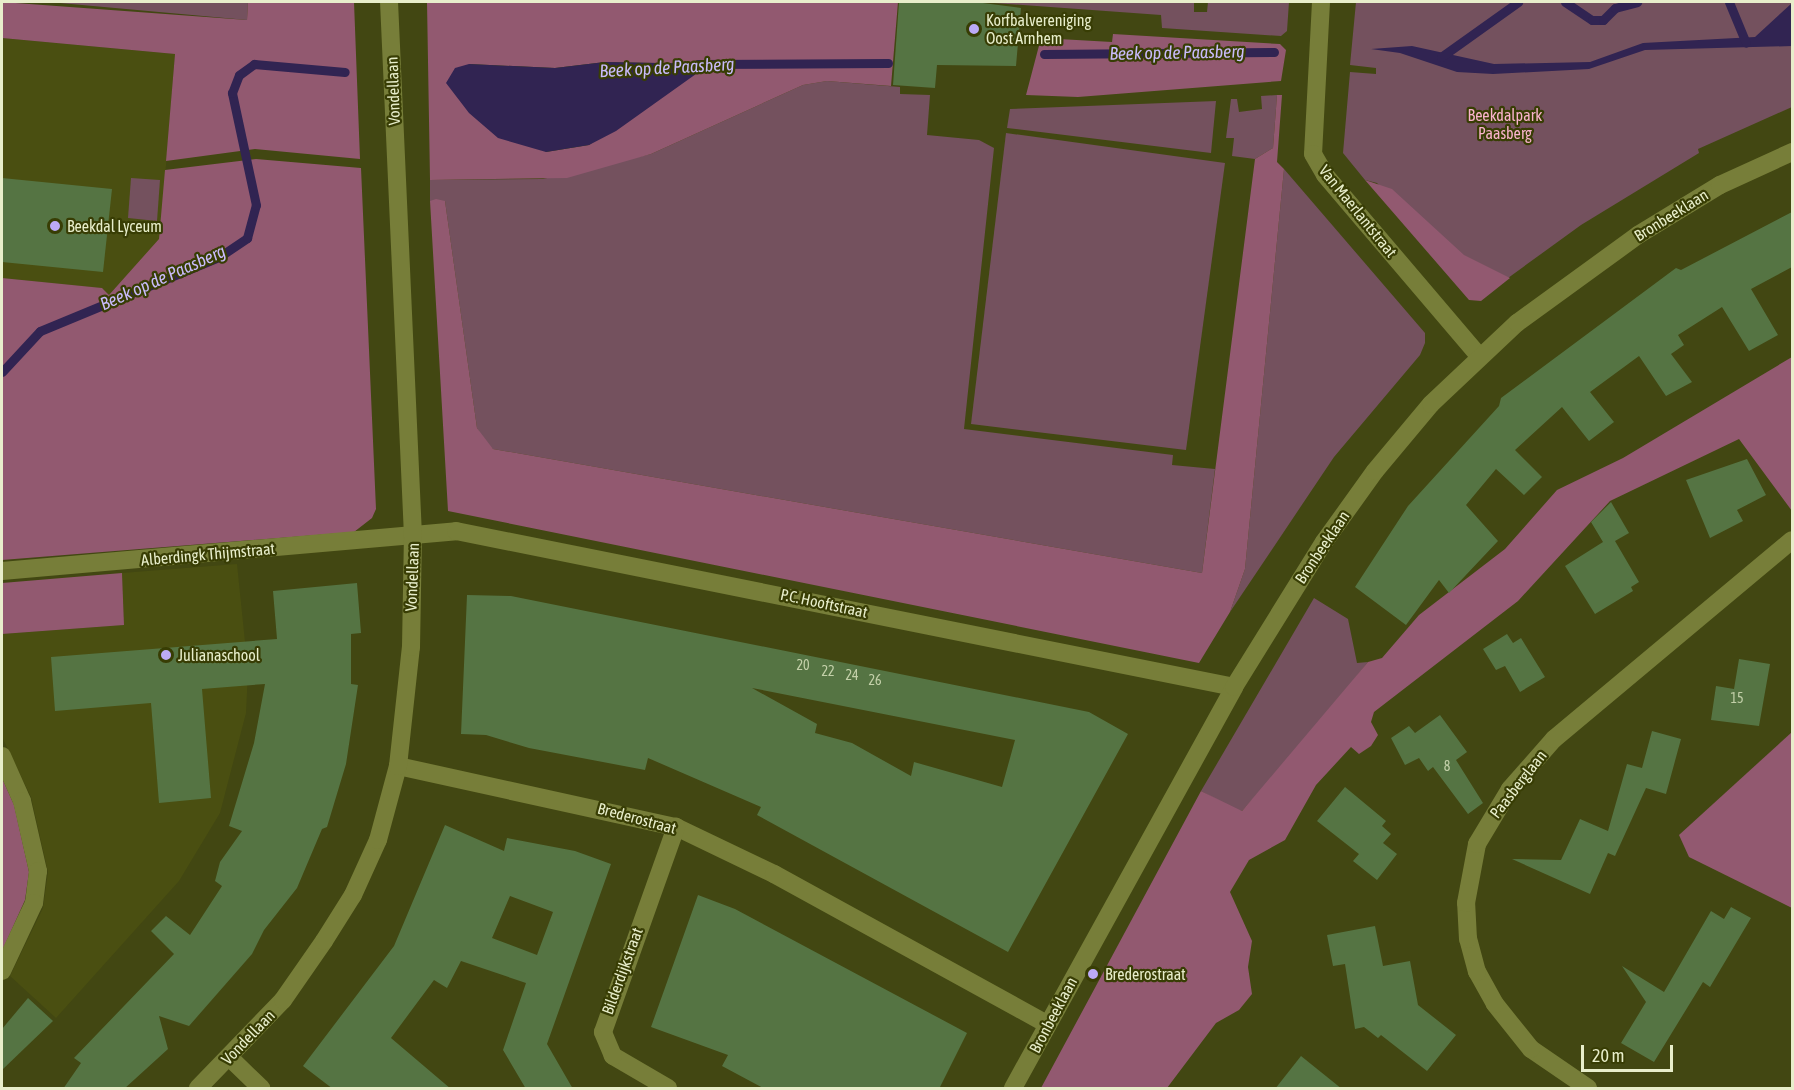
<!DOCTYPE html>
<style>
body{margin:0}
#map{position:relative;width:1794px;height:1090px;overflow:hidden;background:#424712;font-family:"Asap Condensed",sans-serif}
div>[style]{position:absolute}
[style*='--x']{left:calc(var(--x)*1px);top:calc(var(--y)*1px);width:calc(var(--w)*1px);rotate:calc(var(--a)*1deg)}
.built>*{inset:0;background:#4a4f11}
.green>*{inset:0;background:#74515e}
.forest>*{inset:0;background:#925970}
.water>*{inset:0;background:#312452}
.stream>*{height:9px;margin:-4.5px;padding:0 4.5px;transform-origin:4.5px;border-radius:4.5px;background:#312452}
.building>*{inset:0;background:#557443}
.minor>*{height:18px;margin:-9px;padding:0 9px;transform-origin:9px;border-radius:9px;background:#777e39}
.tertiary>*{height:18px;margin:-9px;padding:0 9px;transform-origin:9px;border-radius:9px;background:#777e39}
.dots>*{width:16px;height:16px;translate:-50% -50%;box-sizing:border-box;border:3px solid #383d04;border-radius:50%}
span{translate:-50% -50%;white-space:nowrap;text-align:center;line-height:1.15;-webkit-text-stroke:4.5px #383d04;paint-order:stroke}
.number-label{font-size:14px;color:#c3d0a9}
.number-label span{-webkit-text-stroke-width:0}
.poi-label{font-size:16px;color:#e8eecb}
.left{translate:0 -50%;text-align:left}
.street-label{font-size:16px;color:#e8eecb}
.park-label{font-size:16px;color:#fab3ce}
.water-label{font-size:18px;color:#c9bbfb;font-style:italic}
.frame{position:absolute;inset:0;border:3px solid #e8eecb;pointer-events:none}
.scale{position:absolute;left:1581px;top:1045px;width:92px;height:27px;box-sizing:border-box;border:3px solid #e8eecb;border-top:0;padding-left:8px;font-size:18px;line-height:21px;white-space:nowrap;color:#e8eecb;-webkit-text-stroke:4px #383d04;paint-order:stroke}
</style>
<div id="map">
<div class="built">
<div style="clip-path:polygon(2px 38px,175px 54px,160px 239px,109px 295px,101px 288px,2px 278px)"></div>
<div style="clip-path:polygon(237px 564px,248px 671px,246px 713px,220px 813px,179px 881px,56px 1018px,10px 976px,43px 908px,48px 872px,31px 797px,2px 737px,2px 634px,124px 625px,122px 573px)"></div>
</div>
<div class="green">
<div style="clip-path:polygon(49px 2px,248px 2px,247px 20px)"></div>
<div style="clip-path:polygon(981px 2px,1194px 2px,1194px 12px,1207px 12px,1208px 2px,1289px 2px,1287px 31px,1281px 36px,1162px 28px,1161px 15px)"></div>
<div style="clip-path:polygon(1356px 2px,1792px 2px,1792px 107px,1698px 149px,1699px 153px,1581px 225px,1479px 299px,1377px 183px,1365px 180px,1343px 153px,1350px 72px,1376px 74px,1376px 68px,1350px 65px)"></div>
<div style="clip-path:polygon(827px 81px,900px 87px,900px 94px,930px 95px,927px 135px,979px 140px,994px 148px,964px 429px,1173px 455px,1172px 465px,1215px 469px,1202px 573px,493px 449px,486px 444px,477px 428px,445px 201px,430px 201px,430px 180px,543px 179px,651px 154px,803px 85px)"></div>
<div style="clip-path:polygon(1277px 95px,1273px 148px,1255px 159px,1232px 156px,1234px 138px,1226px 138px,1231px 99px,1237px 99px,1239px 112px,1262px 109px,1261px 96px)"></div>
<div style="clip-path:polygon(1216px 101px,1211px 153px,1007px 128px,1010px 109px)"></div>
<div style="clip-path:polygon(1006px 133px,1225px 163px,1186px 450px,971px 424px)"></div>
<div style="clip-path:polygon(1284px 169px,1425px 333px,1425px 343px,1420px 355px,1334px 457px,1230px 612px,1245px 569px)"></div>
<div style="clip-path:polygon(131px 178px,160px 180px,157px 221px,128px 218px)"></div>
<div style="clip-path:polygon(1314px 598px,1348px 619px,1357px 663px,1368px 662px,1306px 740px,1242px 811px,1236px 810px,1201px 791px)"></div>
</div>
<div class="forest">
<div style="clip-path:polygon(2px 2px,247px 20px,248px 2px,354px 2px,360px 159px,255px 149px,166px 161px,175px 54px,2px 38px)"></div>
<div style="clip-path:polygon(evenodd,427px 2px,898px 2px,891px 86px,827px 81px,803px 85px,651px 154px,567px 178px,430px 180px,427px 2px,605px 62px,709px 64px,589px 145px,546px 152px,469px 64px,555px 68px,605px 62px)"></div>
<div style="clip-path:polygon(1113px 34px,1280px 44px,1286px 50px,1281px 81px,1078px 97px,1026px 95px,1041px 38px,1112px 42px)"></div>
<div style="clip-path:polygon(1277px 95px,1282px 95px,1277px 162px,1284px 169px,1245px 569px,1230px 612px,1199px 663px,448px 511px,430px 201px,436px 199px,445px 201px,477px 428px,493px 449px,1202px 573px,1255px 159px,1273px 148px)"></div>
<div style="clip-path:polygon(256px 159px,361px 168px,376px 509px,372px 518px,354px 532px,2px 560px,2px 278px,102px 288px,109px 295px,159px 239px,165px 170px)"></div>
<div style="clip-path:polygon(1365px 180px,1392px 189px,1464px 255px,1510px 278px,1481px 301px,1469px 300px)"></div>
<div style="clip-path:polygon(1792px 357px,1792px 511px,1739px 439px,1610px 501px,1518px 601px,1374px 712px,1371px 722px,1378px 735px,1371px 746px,1359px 754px,1351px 747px,1316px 785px,1285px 840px,1249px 860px,1230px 892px,1252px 941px,1248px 967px,1252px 994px,1239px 1010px,1216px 1023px,1167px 1088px,1041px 1088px,1201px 791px,1242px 811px,1368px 662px,1382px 658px,1419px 615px,1505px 549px,1557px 490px,1623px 458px)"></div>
<div style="clip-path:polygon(122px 573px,124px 625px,2px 634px,2px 583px)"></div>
<div style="clip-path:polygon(1792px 732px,1792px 908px,1689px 857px,1679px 835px)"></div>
<div style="clip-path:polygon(2px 778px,14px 805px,29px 872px,25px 900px,2px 951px)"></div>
</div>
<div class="water">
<div style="clip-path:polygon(1792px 3px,1792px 46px,1645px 50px,1589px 69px,1493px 74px,1457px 72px,1400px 53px,1371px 49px,1412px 46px,1494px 64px,1590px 62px,1643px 43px,1755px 37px)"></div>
<div style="clip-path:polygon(605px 62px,710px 64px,616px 131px,589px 145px,546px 152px,498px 138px,469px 113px,446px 83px,455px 68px,469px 64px,555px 68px)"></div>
</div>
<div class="stream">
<div style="--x:1565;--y:2;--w:32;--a:34"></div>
<div style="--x:1592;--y:20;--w:11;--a:0"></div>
<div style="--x:1603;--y:20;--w:17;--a:-45"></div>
<div style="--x:1615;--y:8;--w:23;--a:-15"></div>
<div style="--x:1729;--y:2;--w:44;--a:67.5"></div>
<div style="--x:1044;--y:54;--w:230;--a:-0.5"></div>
<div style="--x:1441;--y:57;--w:95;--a:-35.5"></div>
<div style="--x:698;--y:64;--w:190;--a:-0.3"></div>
<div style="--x:2;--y:372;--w:56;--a:-47.2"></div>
<div style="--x:40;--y:331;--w:194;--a:-22.5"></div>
<div style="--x:219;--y:257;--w:34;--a:-34"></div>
<div style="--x:247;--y:238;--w:34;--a:-75"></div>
<div style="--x:256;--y:205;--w:115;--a:-102.1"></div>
<div style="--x:232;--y:93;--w:19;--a:-69"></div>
<div style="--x:239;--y:75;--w:19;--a:-36"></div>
<div style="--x:254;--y:64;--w:91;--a:5"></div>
</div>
<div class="building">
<div style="clip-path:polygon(899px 2px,975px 2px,1021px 8px,1016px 66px,937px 65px,935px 88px,893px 85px)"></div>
<div style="clip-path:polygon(2px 178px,112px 189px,103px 272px,2px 262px)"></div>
<div style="clip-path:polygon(1792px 212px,1792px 267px,1751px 289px,1778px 335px,1749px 351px,1722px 307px,1678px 335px,1684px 345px,1671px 354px,1692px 382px,1666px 396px,1639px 356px,1590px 392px,1614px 422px,1589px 441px,1562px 407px,1515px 450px,1542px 477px,1524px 495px,1496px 469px,1466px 505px,1498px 541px,1449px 593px,1439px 580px,1406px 625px,1355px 587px,1408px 506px,1499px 406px,1501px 398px,1676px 268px,1681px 270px)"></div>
<div style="clip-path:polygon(1747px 459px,1766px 495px,1737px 510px,1743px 521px,1710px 538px,1686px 480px)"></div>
<div style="clip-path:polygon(1611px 502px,1629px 533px,1615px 541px,1639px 582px,1631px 587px,1633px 591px,1595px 614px,1565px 566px,1603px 542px,1591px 522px)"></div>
<div style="clip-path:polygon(357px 583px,361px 633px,351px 634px,351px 684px,358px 685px,346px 764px,327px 827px,322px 829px,297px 888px,264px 930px,252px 954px,189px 1026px,159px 1016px,168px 1049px,124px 1089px,63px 1089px,81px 1063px,74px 1058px,174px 954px,151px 931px,166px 916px,190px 935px,222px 886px,215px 881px,220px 862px,242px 831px,229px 826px,254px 743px,265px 684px,202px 689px,211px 798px,159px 803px,151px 703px,55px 711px,51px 657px,277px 639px,273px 591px)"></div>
<div style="clip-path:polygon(evenodd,467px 595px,511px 596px,1089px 712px,1128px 734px,1008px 952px,757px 815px,761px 807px,648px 758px,645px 770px,529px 748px,486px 735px,461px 734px,467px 595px,752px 688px,1015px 740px,1002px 787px,914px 762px,911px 776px,852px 743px,815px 733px,817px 724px,752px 688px)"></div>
<div style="clip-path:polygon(1507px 634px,1513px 643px,1521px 638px,1545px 677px,1520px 692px,1505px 666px,1496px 670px,1483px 649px)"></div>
<div style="clip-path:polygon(1739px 659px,1770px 664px,1759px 726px,1711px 720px,1716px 686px,1734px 689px)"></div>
<div style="clip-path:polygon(1440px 715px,1467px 752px,1456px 760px,1483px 803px,1468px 814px,1433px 767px,1428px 771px,1419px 758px,1405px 765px,1391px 738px,1409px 726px,1415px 733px)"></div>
<div style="clip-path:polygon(1652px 731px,1681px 739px,1666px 794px,1646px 788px,1615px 856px,1608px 853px,1590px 894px,1512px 859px,1561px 860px,1580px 819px,1608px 831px,1627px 764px,1642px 768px)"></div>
<div style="clip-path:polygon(1345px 787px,1386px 821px,1382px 826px,1391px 834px,1383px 843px,1397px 854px,1377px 880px,1353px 861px,1359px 854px,1317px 821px)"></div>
<div style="clip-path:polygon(evenodd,445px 825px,504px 851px,507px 838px,575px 851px,611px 864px,547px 1044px,573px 1089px,526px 1089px,503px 1050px,526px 983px,461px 961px,447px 988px,434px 980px,391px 1038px,451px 1089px,333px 1089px,303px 1066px,394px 946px,445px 825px,510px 896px,553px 912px,537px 955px,492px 938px,510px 896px)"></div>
<div style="clip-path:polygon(698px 895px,735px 909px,967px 1033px,939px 1089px,765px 1089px,722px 1066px,728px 1055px,651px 1027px)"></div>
<div style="clip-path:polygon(1731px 907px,1751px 918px,1710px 987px,1703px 982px,1654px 1062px,1621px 1043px,1646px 1002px,1622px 966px,1664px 992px,1711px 911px,1724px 919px)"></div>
<div style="clip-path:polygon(1375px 926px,1383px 966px,1410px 961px,1418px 1005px,1456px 1035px,1427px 1071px,1381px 1035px,1378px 1038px,1364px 1027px,1355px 1029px,1345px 964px,1333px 966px,1327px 935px)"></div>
<div style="clip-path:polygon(28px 998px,53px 1021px,2px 1070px,2px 1029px)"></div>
<div style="clip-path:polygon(1301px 1056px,1342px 1089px,1275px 1089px)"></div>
</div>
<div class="minor">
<div style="--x:1321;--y:2;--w:152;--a:93"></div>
<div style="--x:1313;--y:154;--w:24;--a:60"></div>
<div style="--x:1325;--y:175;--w:238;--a:49.6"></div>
<div style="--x:2;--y:571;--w:456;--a:-5"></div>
<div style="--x:456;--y:531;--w:793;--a:11.34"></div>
<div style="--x:2;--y:756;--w:49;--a:66"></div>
<div style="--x:22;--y:801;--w:72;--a:77.1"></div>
<div style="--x:38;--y:871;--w:32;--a:97"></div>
<div style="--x:34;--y:903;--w:75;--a:115.2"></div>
<div style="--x:398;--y:766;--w:285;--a:12.4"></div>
<div style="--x:676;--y:827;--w:109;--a:25.6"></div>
<div style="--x:774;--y:874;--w:311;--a:28.8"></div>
<div style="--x:229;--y:1057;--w:45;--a:44.1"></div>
<div style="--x:198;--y:1088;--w:122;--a:-46"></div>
<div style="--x:283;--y:1000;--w:72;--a:-55.2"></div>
<div style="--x:324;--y:941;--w:54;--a:-57.8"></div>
<div style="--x:353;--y:895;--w:60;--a:-65.6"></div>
<div style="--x:378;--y:840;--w:77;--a:-74.9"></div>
<div style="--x:398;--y:766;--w:120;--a:-83.8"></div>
<div style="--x:411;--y:647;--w:111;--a:-89"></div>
<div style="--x:413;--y:536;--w:535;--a:-92.57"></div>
<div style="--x:668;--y:1088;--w:64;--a:-149.8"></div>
<div style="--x:613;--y:1056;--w:26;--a:-113"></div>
<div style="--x:603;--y:1032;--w:218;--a:-70.4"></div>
<div style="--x:1588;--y:1088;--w:69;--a:-145.6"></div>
<div style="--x:1531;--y:1049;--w:58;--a:-128.7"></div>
<div style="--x:1495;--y:1004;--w:37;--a:-119"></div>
<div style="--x:1477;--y:972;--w:34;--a:-105"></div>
<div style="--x:1468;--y:939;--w:36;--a:-93"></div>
<div style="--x:1466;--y:903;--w:60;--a:-79.4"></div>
<div style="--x:1477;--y:844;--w:64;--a:-59"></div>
<div style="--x:1510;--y:789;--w:67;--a:-48.7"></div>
<div style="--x:1554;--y:739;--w:310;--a:-39.9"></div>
</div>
<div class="tertiary">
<div style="--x:1013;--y:1088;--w:458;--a:-61.1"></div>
<div style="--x:1234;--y:687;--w:171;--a:-58.2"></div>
<div style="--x:1324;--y:542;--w:87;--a:-54.3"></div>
<div style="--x:1375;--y:471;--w:87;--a:-50.1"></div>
<div style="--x:1431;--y:404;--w:118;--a:-43.3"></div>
<div style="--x:1517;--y:323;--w:150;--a:-36"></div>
<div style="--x:1638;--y:235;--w:96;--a:-31.4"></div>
<div style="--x:1720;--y:185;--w:79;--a:-24.6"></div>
</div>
<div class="dots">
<div style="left:974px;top:29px;background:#bcaaf6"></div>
<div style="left:55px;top:226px;background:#bcaaf6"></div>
<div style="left:166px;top:655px;background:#bcaaf6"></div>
<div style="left:1093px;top:974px;background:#bcaaf6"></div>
</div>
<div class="number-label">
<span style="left:803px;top:665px">20</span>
<span style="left:828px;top:671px">22</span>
<span style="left:852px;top:675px">24</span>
<span style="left:875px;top:680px">26</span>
<span style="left:1737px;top:698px">15</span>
<span style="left:1447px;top:766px">8</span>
</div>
<div class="poi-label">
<span class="left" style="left:986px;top:29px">Korfbalvereniging<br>Oost Arnhem</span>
<span class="left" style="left:67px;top:226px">Beekdal Lyceum</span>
<span class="left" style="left:178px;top:655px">Julianaschool</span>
<span class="left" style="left:1105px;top:974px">Brederostraat</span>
</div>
<div class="street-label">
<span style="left:393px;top:91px;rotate:-92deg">Vondellaan</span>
<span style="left:1358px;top:211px;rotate:51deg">Van Maerlantstraat</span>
<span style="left:1671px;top:215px;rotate:-32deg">Bronbeeklaan</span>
<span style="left:1322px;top:547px;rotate:-56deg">Bronbeeklaan</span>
<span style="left:208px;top:554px;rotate:-5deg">Alberdingk Thijmstraat</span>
<span style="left:412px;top:577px;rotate:-88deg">Vondellaan</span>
<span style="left:824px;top:603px;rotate:12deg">P.C. Hooftstraat</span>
<span style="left:1518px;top:784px;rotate:-52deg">Paasberglaan</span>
<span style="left:637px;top:818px;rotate:15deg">Brederostraat</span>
<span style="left:622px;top:971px;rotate:-70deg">Bilderdijkstraat</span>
<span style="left:1053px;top:1015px;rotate:-62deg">Bronbeeklaan</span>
<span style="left:248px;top:1037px;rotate:-46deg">Vondellaan</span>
</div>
<div class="park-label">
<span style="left:1505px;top:124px">Beekdalpark<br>Paasberg</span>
</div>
<div class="water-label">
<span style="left:1177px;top:53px;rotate:-1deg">Beek op de Paasberg</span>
<span style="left:667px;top:68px;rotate:-3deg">Beek op de Paasberg</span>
<span style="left:163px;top:278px;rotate:-24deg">Beek op de Paasberg</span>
</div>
<div class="frame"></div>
<div class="scale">20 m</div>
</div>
